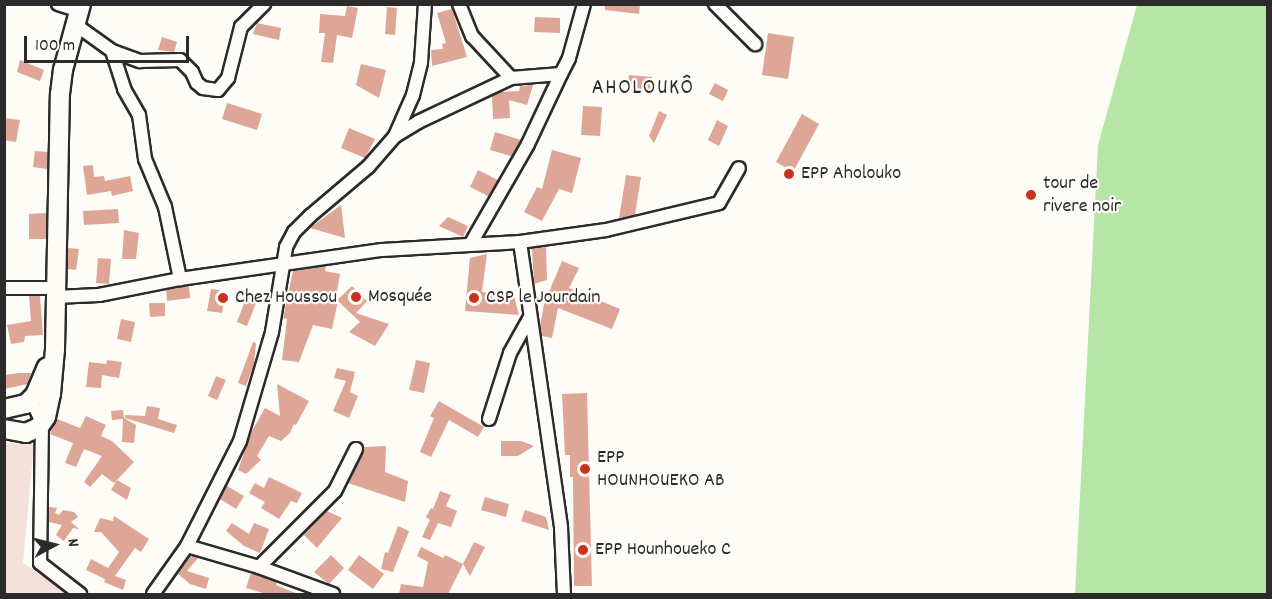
<!DOCTYPE html>
<meta charset="utf-8">
<style>
body{margin:0}
#map{position:relative;width:1272px;height:599px;overflow:hidden;background:#fdfcf7;font-family:Dekko,sans-serif}
div>[style]{position:absolute}
[style*='--x']{left:calc(var(--x)*1px);top:calc(var(--y)*1px);width:calc(var(--w)*1px);rotate:calc(var(--a)*1deg)}
.built>*{inset:0;background:#f4e2da}
.green>*{inset:0;background:#b6e6a5}
.building>*{inset:0;background:#dea696}
.roads{filter:drop-shadow(2px 0 #2b2b2b) drop-shadow(-2px 0 #2b2b2b) drop-shadow(0 2px #2b2b2b) drop-shadow(0 -2px #2b2b2b)}
.minor>*{height:12px;margin:-6px;padding:0 6px;transform-origin:6px;border-radius:6px;background:#fdfcf7}
.primary>*{height:18px;margin:-9px;padding:0 9px;transform-origin:9px;border-radius:9px;background:#fdfcf7}
.dots>*{width:16px;height:16px;translate:-50% -50%;box-sizing:border-box;border:3px solid #fdfcf7;border-radius:50%}
span{translate:-50% -50%;white-space:nowrap;text-align:center;line-height:1.15;-webkit-text-stroke:4.5px #fdfcf7;paint-order:stroke}
.poi-label{font-size:20px;color:#2b2b2b}
.left{translate:0 -50%;text-align:left}
.quarter-label{font-size:22px;color:#2b2b2b;letter-spacing:1.5px}
.frame{position:absolute;inset:0;border:6px solid #2b2b2b;pointer-events:none}
.north{position:absolute;left:24px;top:515px;width:60px;height:60px;-webkit-text-stroke:4px #fdfcf7;paint-order:stroke;rotate:83deg;font-size:16px;font-weight:700;line-height:24px;text-align:center;color:#2b2b2b}
.north::after{content:'';display:block;margin:auto;width:21px;height:27px;background:#2b2b2b;clip-path:polygon(50% 0,100% 100%,50% 72%,0 100%)}
.scale{position:absolute;left:24px;top:36px;width:165px;height:27px;box-sizing:border-box;border:3px solid #2b2b2b;border-top:0;padding-left:8px;font-size:18px;line-height:21px;white-space:nowrap;color:#2b2b2b;-webkit-text-stroke:4px #fdfcf7;paint-order:stroke}
</style>
<div id="map">
<div class="built">
<div style="clip-path:polygon(5px 443px,34px 444px,23px 563px,69px 594px,5px 594px)"></div>
</div>
<div class="green">
<div style="clip-path:polygon(1137px 5px,1267px 5px,1267px 594px,1075px 594px,1098px 145px)"></div>
</div>
<div class="building">
<div style="clip-path:polygon(605px 4px,640px 4px,639px 14px,605px 10px)"></div>
<div style="clip-path:polygon(347px 6px,358px 8px,352px 38px,337px 35px,333px 63px,321px 62px,325px 33px,319px 33px,320px 14px,345px 16px)"></div>
<div style="clip-path:polygon(387px 7px,397px 8px,395px 35px,385px 34px)"></div>
<div style="clip-path:polygon(452px 9px,467px 57px,432px 66px,431px 50px,443px 49px,442px 44px,446px 43px,437px 13px)"></div>
<div style="clip-path:polygon(535px 17px,560px 18px,560px 33px,534px 32px)"></div>
<div style="clip-path:polygon(257px 23px,281px 28px,279px 40px,253px 34px)"></div>
<div style="clip-path:polygon(768px 33px,794px 37px,788px 79px,762px 75px)"></div>
<div style="clip-path:polygon(162px 37px,177px 42px,174px 52px,158px 50px)"></div>
<div style="clip-path:polygon(20px 60px,44px 70px,40px 81px,17px 72px)"></div>
<div style="clip-path:polygon(361px 64px,386px 70px,379px 98px,356px 85px)"></div>
<div style="clip-path:polygon(629px 75px,652px 77px,650px 92px,627px 90px)"></div>
<div style="clip-path:polygon(715px 83px,728px 90px,723px 101px,709px 94px)"></div>
<div style="clip-path:polygon(533px 85px,527px 105px,509px 100px,510px 118px,493px 119px,492px 96px,501px 92px,519px 91px,520px 86px)"></div>
<div style="clip-path:polygon(227px 103px,262px 114px,257px 130px,222px 119px)"></div>
<div style="clip-path:polygon(583px 106px,602px 107px,600px 136px,581px 135px)"></div>
<div style="clip-path:polygon(659px 111px,667px 115px,654px 143px,649px 136px)"></div>
<div style="clip-path:polygon(802px 114px,819px 124px,793px 172px,776px 162px)"></div>
<div style="clip-path:polygon(4px 118px,20px 120px,16px 142px,4px 140px)"></div>
<div style="clip-path:polygon(717px 120px,728px 126px,719px 146px,708px 140px)"></div>
<div style="clip-path:polygon(349px 128px,375px 139px,365px 158px,341px 148px)"></div>
<div style="clip-path:polygon(495px 132px,521px 140px,511px 156px,490px 150px)"></div>
<div style="clip-path:polygon(552px 150px,581px 158px,572px 193px,559px 189px,542px 221px,524px 212px,537px 187px,542px 189px)"></div>
<div style="clip-path:polygon(35px 151px,48px 152px,47px 169px,33px 167px)"></div>
<div style="clip-path:polygon(93px 165px,94px 177px,104px 176px,105px 181px,130px 176px,133px 191px,112px 196px,111px 191px,87px 195px,83px 166px)"></div>
<div style="clip-path:polygon(478px 170px,498px 180px,488px 196px,470px 187px)"></div>
<div style="clip-path:polygon(626px 175px,641px 177px,635px 215px,619px 218px)"></div>
<div style="clip-path:polygon(341px 205px,345px 238px,310px 228px,311px 227px)"></div>
<div style="clip-path:polygon(118px 209px,119px 223px,84px 225px,83px 211px)"></div>
<div style="clip-path:polygon(46px 213px,46px 239px,29px 239px,29px 214px)"></div>
<div style="clip-path:polygon(448px 217px,468px 226px,463px 237px,439px 226px)"></div>
<div style="clip-path:polygon(124px 230px,139px 233px,136px 259px,122px 259px)"></div>
<div style="clip-path:polygon(546px 247px,547px 280px,534px 284px,532px 249px)"></div>
<div style="clip-path:polygon(68px 248px,79px 249px,76px 270px,68px 269px)"></div>
<div style="clip-path:polygon(487px 254px,482px 292px,514px 296px,519px 315px,465px 311px,470px 258px)"></div>
<div style="clip-path:polygon(98px 258px,111px 259px,109px 284px,96px 283px)"></div>
<div style="clip-path:polygon(562px 261px,579px 268px,569px 288px,620px 309px,612px 329px,558px 308px,552px 338px,542px 336px,540px 326px,544px 304px)"></div>
<div style="clip-path:polygon(326px 266px,325px 271px,340px 274px,335px 302px,352px 286px,367px 301px,356px 313px,389px 324px,375px 346px,349px 332px,360px 322px,338px 301px,332px 329px,313px 325px,299px 362px,282px 360px,287px 319px,283px 318px,293px 271px)"></div>
<div style="clip-path:polygon(189px 286px,190px 298px,167px 301px,166px 290px)"></div>
<div style="clip-path:polygon(211px 289px,226px 291px,222px 313px,207px 311px)"></div>
<div style="clip-path:polygon(248px 293px,258px 298px,247px 326px,237px 322px)"></div>
<div style="clip-path:polygon(29px 296px,40px 296px,43px 335px,25px 336px,24px 342px,11px 344px,7px 325px,31px 321px)"></div>
<div style="clip-path:polygon(149px 303px,165px 303px,165px 316px,150px 317px)"></div>
<div style="clip-path:polygon(121px 319px,135px 322px,131px 342px,117px 339px)"></div>
<div style="clip-path:polygon(253px 342px,256px 343px,254px 364px,246px 386px,238px 383px)"></div>
<div style="clip-path:polygon(107px 360px,122px 362px,119px 378px,102px 375px,101px 388px,86px 387px,89px 362px,106px 364px)"></div>
<div style="clip-path:polygon(416px 360px,430px 363px,424px 393px,409px 390px)"></div>
<div style="clip-path:polygon(337px 368px,355px 372px,350px 392px,358px 396px,349px 418px,333px 411px,346px 381px,334px 378px)"></div>
<div style="clip-path:polygon(19px 373px,31px 373px,28px 384px,4px 389px,4px 375px)"></div>
<div style="clip-path:polygon(216px 376px,226px 380px,217px 400px,208px 396px)"></div>
<div style="clip-path:polygon(277px 384px,309px 401px,296px 425px,294px 424px,290px 433px,281px 441px,269px 436px,257px 456px,261px 460px,246px 474px,238px 470px,252px 431px,265px 408px,280px 416px)"></div>
<div style="clip-path:polygon(587px 393px,592px 586px,574px 586px,573px 477px,570px 477px,570px 455px,565px 455px,562px 394px)"></div>
<div style="clip-path:polygon(439px 401px,484px 427px,478px 437px,449px 420px,431px 457px,420px 452px,434px 418px,430px 416px)"></div>
<div style="clip-path:polygon(147px 406px,160px 408px,158px 419px,177px 425px,174px 433px,125px 418px,125px 415px,145px 416px)"></div>
<div style="clip-path:polygon(123px 410px,124px 418px,136px 425px,134px 443px,122px 442px,123px 419px,112px 420px,111px 411px)"></div>
<div style="clip-path:polygon(86px 416px,106px 425px,101px 436px,112px 441px,134px 462px,114px 483px,102px 474px,90px 487px,84px 482px,102px 456px,84px 449px,76px 467px,65px 463px,73px 443px,50px 434px,57px 419px,80px 428px)"></div>
<div style="clip-path:polygon(501px 441px,521px 441px,534px 446px,518px 456px,501px 456px)"></div>
<div style="clip-path:polygon(386px 446px,385px 472px,408px 481px,405px 502px,348px 483px,364px 447px)"></div>
<div style="clip-path:polygon(269px 477px,302px 493px,297px 503px,291px 501px,279px 519px,261px 508px,265px 502px,249px 493px,255px 483px,264px 488px)"></div>
<div style="clip-path:polygon(117px 480px,131px 488px,127px 500px,111px 490px)"></div>
<div style="clip-path:polygon(227px 486px,244px 496px,236px 509px,220px 499px)"></div>
<div style="clip-path:polygon(440px 491px,451px 495px,446px 506px,457px 511px,451px 527px,438px 523px,430px 540px,422px 537px,430px 520px,426px 517px,431px 508px,433px 509px)"></div>
<div style="clip-path:polygon(485px 497px,509px 504px,506px 517px,481px 510px)"></div>
<div style="clip-path:polygon(49px 507px,57px 508px,55px 513px,59px 515px,63px 510px,74px 512px,78px 517px,71px 522px,79px 529px,73px 528px,64px 541px,56px 535px,62px 525px,49px 522px)"></div>
<div style="clip-path:polygon(525px 510px,546px 517px,549px 530px,521px 521px)"></div>
<div style="clip-path:polygon(327px 511px,342px 518px,317px 548px,304px 535px)"></div>
<div style="clip-path:polygon(114px 516px,149px 539px,141px 552px,135px 548px,115px 576px,126px 580px,123px 590px,104px 582px,105px 579px,86px 570px,91px 559px,108px 568px,119px 552px,101px 532px,94px 532px,100px 518px,113px 521px)"></div>
<div style="clip-path:polygon(232px 523px,249px 534px,254px 523px,269px 529px,260px 553px,244px 546px,226px 531px)"></div>
<div style="clip-path:polygon(398px 526px,409px 531px,393px 572px,381px 569px,385px 552px,388px 553px)"></div>
<div style="clip-path:polygon(474px 542px,485px 547px,470px 576px,463px 564px)"></div>
<div style="clip-path:polygon(421px 547px,443px 558px,445px 555px,463px 564px,448px 594px,399px 594px,401px 584px,423px 587px,428px 562px,417px 556px)"></div>
<div style="clip-path:polygon(331px 555px,344px 568px,329px 584px,314px 572px)"></div>
<div style="clip-path:polygon(359px 555px,384px 574px,373px 589px,348px 570px)"></div>
<div style="clip-path:polygon(190px 556px,198px 558px,187px 571px,209px 578px,206px 589px,190px 584px,178px 574px)"></div>
<div style="clip-path:polygon(251px 573px,277px 582px,276px 585px,298px 594px,266px 594px,246px 588px)"></div>
</div>
<div class="roads">
<div class="minor">
<div style="--x:58;--y:4;--w:23;--a:18"></div>
<div style="--x:459;--y:4;--w:35;--a:68"></div>
<div style="--x:472;--y:36;--w:57;--a:47.1"></div>
<div style="--x:715;--y:4;--w:57;--a:45"></div>
<div style="--x:76;--y:25;--w:44;--a:35.8"></div>
<div style="--x:112;--y:51;--w:30;--a:20"></div>
<div style="--x:140;--y:61;--w:40;--a:-1.4"></div>
<div style="--x:180;--y:60;--w:17;--a:45"></div>
<div style="--x:192;--y:72;--w:12;--a:66"></div>
<div style="--x:197;--y:83;--w:8;--a:40"></div>
<div style="--x:203;--y:88;--w:15;--a:8"></div>
<div style="--x:218;--y:90;--w:16;--a:-50"></div>
<div style="--x:228;--y:78;--w:53;--a:-75.7"></div>
<div style="--x:241;--y:27;--w:33;--a:-45"></div>
<div style="--x:112;--y:51;--w:40;--a:72"></div>
<div style="--x:124;--y:89;--w:30;--a:60"></div>
<div style="--x:139;--y:115;--w:44;--a:82.2"></div>
<div style="--x:145;--y:159;--w:52;--a:67.4"></div>
<div style="--x:165;--y:207;--w:74;--a:78.2"></div>
<div style="--x:395;--y:136;--w:27;--a:-31"></div>
<div style="--x:418;--y:122;--w:103;--a:-25.3"></div>
<div style="--x:511;--y:78;--w:50;--a:-4.6"></div>
<div style="--x:520;--y:242;--w:289;--a:81.8"></div>
<div style="--x:561;--y:528;--w:66;--a:87.4"></div>
<div style="--x:470;--y:245;--w:116;--a:-60.1"></div>
<div style="--x:528;--y:144;--w:77;--a:-64.8"></div>
<div style="--x:561;--y:74;--w:18;--a:-63"></div>
<div style="--x:569;--y:58;--w:56;--a:-74.5"></div>
<div style="--x:4;--y:288;--w:51;--a:0"></div>
<div style="--x:55;--y:297;--w:44;--a:-2.6"></div>
<div style="--x:99;--y:295;--w:83;--a:-11.2"></div>
<div style="--x:180;--y:279;--w:204;--a:-8.2"></div>
<div style="--x:382;--y:250;--w:138;--a:-3.3"></div>
<div style="--x:520;--y:242;--w:87;--a:-7.9"></div>
<div style="--x:606;--y:230;--w:116;--a:-13.4"></div>
<div style="--x:719;--y:203;--w:40;--a:-60.3"></div>
<div style="--x:31;--y:399;--w:26;--a:65"></div>
<div style="--x:42;--y:423;--w:140;--a:90.8"></div>
<div style="--x:40;--y:563;--w:51;--a:37.8"></div>
<div style="--x:489;--y:419;--w:69;--a:-72.3"></div>
<div style="--x:510;--y:353;--w:41;--a:-60.9"></div>
<div style="--x:187;--y:546;--w:75;--a:16.3"></div>
<div style="--x:259;--y:567;--w:79;--a:20"></div>
<div style="--x:259;--y:567;--w:107;--a:-45"></div>
<div style="--x:335;--y:491;--w:47;--a:-63.4"></div>
<div style="--x:153;--y:594;--w:59;--a:-54.7"></div>
<div style="--x:187;--y:546;--w:118;--a:-63.2"></div>
<div style="--x:240;--y:441;--w:114;--a:-73.6"></div>
<div style="--x:272;--y:332;--w:86;--a:-80.6"></div>
<div style="--x:286;--y:247;--w:17;--a:-62"></div>
<div style="--x:294;--y:232;--w:23;--a:-45"></div>
<div style="--x:310;--y:216;--w:76;--a:-40.2"></div>
<div style="--x:368;--y:167;--w:41;--a:-48.9"></div>
<div style="--x:395;--y:136;--w:45;--a:-66.3"></div>
<div style="--x:413;--y:95;--w:34;--a:-76"></div>
<div style="--x:421;--y:62;--w:58;--a:-86.1"></div>
</div>
<div class="primary">
<div style="--x:4;--y:409;--w:23;--a:-13"></div>
<div style="--x:26;--y:404;--w:13;--a:-45"></div>
<div style="--x:35;--y:395;--w:30;--a:-67"></div>
<div style="--x:4;--y:429;--w:22;--a:10"></div>
<div style="--x:26;--y:433;--w:14;--a:-25"></div>
<div style="--x:39;--y:427;--w:12;--a:-55"></div>
<div style="--x:46;--y:417;--w:24;--a:-78"></div>
<div style="--x:51;--y:394;--w:45;--a:-84.9"></div>
<div style="--x:55;--y:349;--w:255;--a:-88.9"></div>
<div style="--x:60;--y:94;--w:24;--a:-83"></div>
<div style="--x:63;--y:70;--w:68;--a:-74.7"></div>
</div>
</div>
<div class="dots">
<div style="left:789px;top:174px;background:#c8321e"></div>
<div style="left:1031px;top:195px;background:#c8321e"></div>
<div style="left:356px;top:297px;background:#c8321e"></div>
<div style="left:223px;top:298px;background:#c8321e"></div>
<div style="left:474px;top:298px;background:#c8321e"></div>
<div style="left:585px;top:469px;background:#c8321e"></div>
<div style="left:583px;top:550px;background:#c8321e"></div>
</div>
<div class="poi-label">
<span class="left" style="left:801px;top:174px">EPP Aholouko</span>
<span class="left" style="left:1043px;top:196px">tour de<br>rivere noir</span>
<span class="left" style="left:368px;top:297px">Mosquée</span>
<span class="left" style="left:235px;top:298px">Chez Houssou</span>
<span class="left" style="left:486px;top:298px">CSP le Jourdain</span>
<span class="left" style="left:597px;top:470px">EPP<br>HOUNHOUEKO AB</span>
<span class="left" style="left:595px;top:550px">EPP Hounhoueko C</span>
</div>
<div class="quarter-label">
<span style="left:643px;top:89px">AHOLOUKÔ</span>
</div>
<div class="frame"></div>
<div class="north">N</div>
<div class="scale">100 m</div>
</div>
